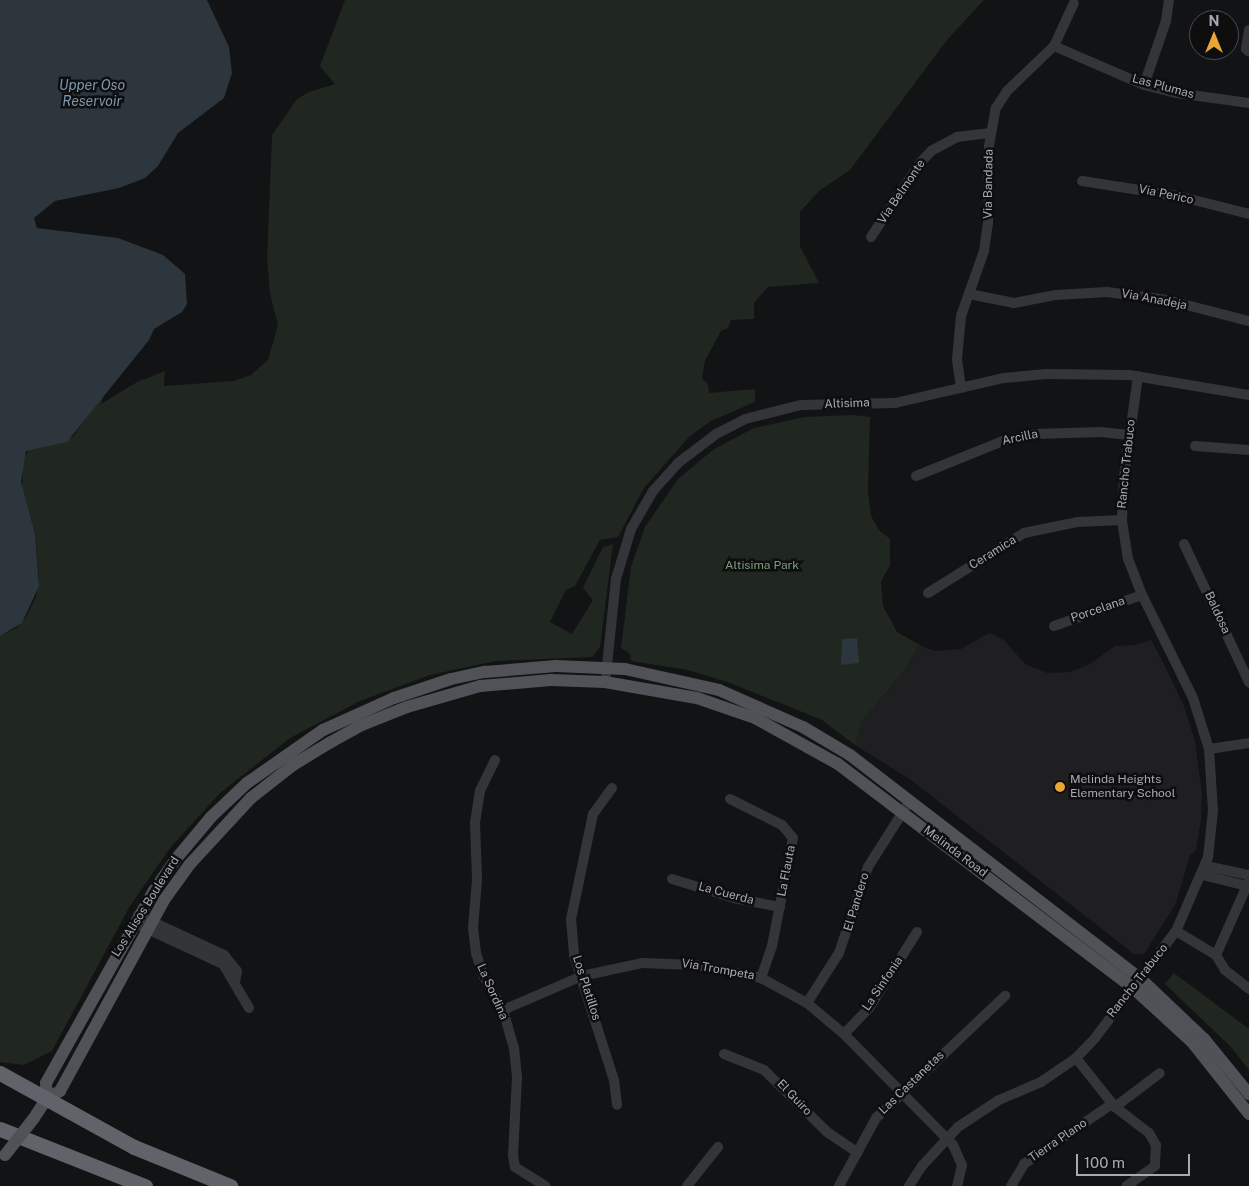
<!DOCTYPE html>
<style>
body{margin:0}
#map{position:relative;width:1249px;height:1186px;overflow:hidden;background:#121314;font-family:"Public Sans",sans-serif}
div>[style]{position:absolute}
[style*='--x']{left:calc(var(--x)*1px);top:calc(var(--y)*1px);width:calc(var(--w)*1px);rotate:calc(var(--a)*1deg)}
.built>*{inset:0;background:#1f1f21}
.green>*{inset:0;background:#1f2720}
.water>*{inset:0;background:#2c363c}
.minor>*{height:10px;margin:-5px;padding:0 5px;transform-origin:5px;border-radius:5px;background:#343539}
.major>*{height:12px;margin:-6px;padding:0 6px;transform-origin:6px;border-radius:6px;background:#505258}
.highway>*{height:15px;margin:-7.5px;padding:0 7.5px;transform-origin:7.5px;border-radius:7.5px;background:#60636a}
.major-bridge>*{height:12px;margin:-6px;padding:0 6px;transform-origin:6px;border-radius:6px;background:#505258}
.dots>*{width:14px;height:14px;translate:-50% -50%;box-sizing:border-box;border:2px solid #0e0e0f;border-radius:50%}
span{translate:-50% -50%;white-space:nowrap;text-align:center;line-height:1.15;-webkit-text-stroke:5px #0e0e0f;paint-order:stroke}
.street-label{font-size:12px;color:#a5aab4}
.park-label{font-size:12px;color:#7c9e7d}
.poi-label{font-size:12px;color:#a5aab4}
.left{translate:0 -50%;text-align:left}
.water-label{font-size:14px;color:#7d99ae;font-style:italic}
.north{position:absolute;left:1189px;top:10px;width:50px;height:50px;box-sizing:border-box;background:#0e0e0f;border:1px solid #4a4c51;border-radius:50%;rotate:0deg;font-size:14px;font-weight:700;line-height:20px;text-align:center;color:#a5aab4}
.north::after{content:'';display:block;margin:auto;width:18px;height:22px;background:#e9a535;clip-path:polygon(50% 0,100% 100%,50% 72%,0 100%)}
.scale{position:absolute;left:1076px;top:1154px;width:114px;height:22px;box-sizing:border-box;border:2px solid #a5aab4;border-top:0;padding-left:6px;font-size:15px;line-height:18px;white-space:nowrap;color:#a5aab4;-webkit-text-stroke:4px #0e0e0f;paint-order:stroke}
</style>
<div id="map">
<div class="built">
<div style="clip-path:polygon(989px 633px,1004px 640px,1025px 664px,1047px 673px,1071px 672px,1090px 664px,1115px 646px,1135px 645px,1151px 640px,1165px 666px,1184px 706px,1195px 741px,1202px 794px,1201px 820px,1196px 850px,1190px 855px,1176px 903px,1144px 954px,1134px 954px,911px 780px,855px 745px,862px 721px,902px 673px,920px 645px,935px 651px,961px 649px)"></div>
</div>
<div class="green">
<div style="clip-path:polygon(345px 0,984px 0,947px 40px,850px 170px,819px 191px,800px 212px,800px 246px,819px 283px,768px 287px,754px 303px,754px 319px,731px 320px,728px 328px,721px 331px,705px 361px,702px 378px,708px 384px,709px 393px,755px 389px,755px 402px,711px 421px,690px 436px,644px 488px,618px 537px,600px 540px,575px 586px,566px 590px,550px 622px,572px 634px,593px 600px,583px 588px,603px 547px,613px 544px,600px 647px,592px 657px,496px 661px,430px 675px,360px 701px,290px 738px,220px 793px,170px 848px,130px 906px,52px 1051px,24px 1065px,0 1062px,0 636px,16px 628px,25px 619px,36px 597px,39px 578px,35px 534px,22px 489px,23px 461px,28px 450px,73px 437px,105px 391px,101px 404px,137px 382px,165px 371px,164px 386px,234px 381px,251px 375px,268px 360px,278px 325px,270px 294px,267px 259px,272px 135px,297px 99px,309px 92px,335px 84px,320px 66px)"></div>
<div style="clip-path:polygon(852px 415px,870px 417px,868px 491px,871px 516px,879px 530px,890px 539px,890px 565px,881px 582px,883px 606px,897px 632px,920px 645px,902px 673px,862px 721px,855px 745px,822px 720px,730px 683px,688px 670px,631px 661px,630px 654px,621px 648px,631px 567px,645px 527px,678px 479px,714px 449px,754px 428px,804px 417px)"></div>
<div style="clip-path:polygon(1174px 973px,1249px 1029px,1249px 1070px,1231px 1047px,1165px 984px)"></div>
</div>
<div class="water">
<div style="clip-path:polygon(0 0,207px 0,229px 47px,232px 73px,224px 98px,178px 133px,158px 166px,145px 178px,119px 188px,55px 201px,34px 218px,37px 228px,118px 238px,163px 255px,185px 274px,187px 304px,182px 312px,154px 329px,149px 340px,67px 442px,26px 451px,21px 482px,35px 534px,39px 586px,22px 623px,0 636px)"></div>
<div style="clip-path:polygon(857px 638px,859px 663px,841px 665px,842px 639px)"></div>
</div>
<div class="minor">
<div style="--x:1249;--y:30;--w:19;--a:99"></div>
<div style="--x:1246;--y:49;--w:4;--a:45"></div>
<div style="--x:1054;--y:46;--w:98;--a:23.4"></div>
<div style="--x:1144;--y:85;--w:34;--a:14"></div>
<div style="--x:1177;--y:93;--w:73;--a:7.9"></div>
<div style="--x:1144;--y:85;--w:68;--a:-71"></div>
<div style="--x:1166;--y:21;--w:21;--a:-82"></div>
<div style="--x:1082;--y:181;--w:97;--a:8.9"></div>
<div style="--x:1178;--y:196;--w:73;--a:14.2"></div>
<div style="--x:871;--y:237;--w:89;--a:-56.5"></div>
<div style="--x:920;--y:163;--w:16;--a:-47"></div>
<div style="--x:931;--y:151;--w:30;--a:-28"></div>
<div style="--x:957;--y:137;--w:34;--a:-7"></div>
<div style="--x:969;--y:294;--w:46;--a:11.3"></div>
<div style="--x:1014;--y:303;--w:43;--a:-10.8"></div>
<div style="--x:1056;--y:295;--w:51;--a:-3.4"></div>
<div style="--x:1107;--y:292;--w:61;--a:7.6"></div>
<div style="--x:1167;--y:300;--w:85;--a:14.4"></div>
<div style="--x:961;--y:388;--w:29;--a:-98"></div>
<div style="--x:957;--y:359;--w:43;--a:-84.7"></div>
<div style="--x:961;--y:316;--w:69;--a:-70.5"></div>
<div style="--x:984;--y:251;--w:27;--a:-82"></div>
<div style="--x:988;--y:224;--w:78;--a:-89.3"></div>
<div style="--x:989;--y:146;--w:39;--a:-80"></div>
<div style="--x:996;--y:108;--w:20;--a:-57"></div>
<div style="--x:1007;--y:91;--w:65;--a:-43.8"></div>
<div style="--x:1054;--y:46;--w:47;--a:-65.1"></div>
<div style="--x:1195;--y:446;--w:54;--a:4.2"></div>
<div style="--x:916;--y:476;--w:94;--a:-21.9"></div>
<div style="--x:1003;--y:441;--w:34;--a:-12"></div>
<div style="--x:1036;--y:434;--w:65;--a:-1.8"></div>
<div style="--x:1101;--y:432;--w:28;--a:6"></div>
<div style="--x:1184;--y:544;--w:153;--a:64.8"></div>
<div style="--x:928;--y:593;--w:113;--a:-32"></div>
<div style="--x:1024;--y:533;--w:54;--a:-11.7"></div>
<div style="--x:1077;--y:522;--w:45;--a:-2.5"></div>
<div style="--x:1054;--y:626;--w:93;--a:-19.4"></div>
<div style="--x:606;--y:675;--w:97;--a:-84.1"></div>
<div style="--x:616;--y:579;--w:52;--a:-73.3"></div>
<div style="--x:631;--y:529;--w:44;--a:-59.9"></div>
<div style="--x:653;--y:491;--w:38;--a:-48"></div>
<div style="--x:678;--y:463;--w:48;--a:-37.3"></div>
<div style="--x:716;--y:434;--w:33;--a:-27"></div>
<div style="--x:745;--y:419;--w:58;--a:-14"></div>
<div style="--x:801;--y:405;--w:94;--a:-1.2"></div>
<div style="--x:895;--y:403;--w:112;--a:-12.9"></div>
<div style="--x:1004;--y:378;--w:42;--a:-5.4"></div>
<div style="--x:1046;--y:374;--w:83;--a:0.7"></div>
<div style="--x:1129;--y:375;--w:122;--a:9.5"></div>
<div style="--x:1209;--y:749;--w:40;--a:-8.5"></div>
<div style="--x:495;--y:760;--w:34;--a:116"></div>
<div style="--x:480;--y:791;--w:31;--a:99"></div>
<div style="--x:475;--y:822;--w:58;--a:88"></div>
<div style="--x:477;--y:880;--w:48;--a:94.8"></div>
<div style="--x:473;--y:928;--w:25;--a:83"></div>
<div style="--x:476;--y:953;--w:25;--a:72"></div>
<div style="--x:484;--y:977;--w:38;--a:60"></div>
<div style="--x:503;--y:1010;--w:40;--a:74"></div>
<div style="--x:514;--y:1048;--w:29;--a:84"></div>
<div style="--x:517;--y:1077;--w:78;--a:92.9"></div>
<div style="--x:513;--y:1155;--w:12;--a:81"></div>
<div style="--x:515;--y:1167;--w:36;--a:32"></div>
<div style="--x:612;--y:788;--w:32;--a:126"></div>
<div style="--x:593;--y:814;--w:107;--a:101.8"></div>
<div style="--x:571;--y:919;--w:36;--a:85"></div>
<div style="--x:574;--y:955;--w:131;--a:72.3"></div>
<div style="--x:614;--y:1080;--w:25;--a:83"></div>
<div style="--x:730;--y:799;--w:58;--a:26.6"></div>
<div style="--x:782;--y:825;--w:17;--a:50"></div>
<div style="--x:793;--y:838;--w:110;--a:101"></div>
<div style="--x:772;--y:946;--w:34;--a:109"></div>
<div style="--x:1206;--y:866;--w:44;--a:11.8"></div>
<div style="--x:1203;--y:875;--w:45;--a:14"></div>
<div style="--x:672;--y:879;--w:65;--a:17"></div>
<div style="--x:734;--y:898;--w:47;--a:11.1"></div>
<div style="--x:1249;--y:881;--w:81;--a:114"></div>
<div style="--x:1216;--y:955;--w:17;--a:59"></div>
<div style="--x:1225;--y:970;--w:31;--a:38"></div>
<div style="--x:138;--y:915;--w:95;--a:24.9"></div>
<div style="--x:224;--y:955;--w:21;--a:51"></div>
<div style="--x:237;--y:971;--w:11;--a:100"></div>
<div style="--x:141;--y:926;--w:90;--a:24.9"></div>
<div style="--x:223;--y:964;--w:51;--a:59.4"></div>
<div style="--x:1176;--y:931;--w:47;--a:31"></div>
<div style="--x:807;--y:1003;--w:59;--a:-57.4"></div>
<div style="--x:839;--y:953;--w:91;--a:-71.4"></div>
<div style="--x:868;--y:867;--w:71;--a:-57.7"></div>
<div style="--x:503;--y:1010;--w:86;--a:-23.3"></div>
<div style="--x:582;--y:976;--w:61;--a:-12.2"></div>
<div style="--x:642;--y:963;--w:54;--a:2.1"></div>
<div style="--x:696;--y:965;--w:66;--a:11.3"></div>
<div style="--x:761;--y:978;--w:52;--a:28.5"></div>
<div style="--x:807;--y:1003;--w:48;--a:40"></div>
<div style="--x:844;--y:1034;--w:156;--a:45.5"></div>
<div style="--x:953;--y:1145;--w:22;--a:66"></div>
<div style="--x:962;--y:1165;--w:22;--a:103"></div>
<div style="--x:844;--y:1034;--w:36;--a:-46"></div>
<div style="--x:869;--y:1008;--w:90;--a:-57.7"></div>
<div style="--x:724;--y:1054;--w:43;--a:21.8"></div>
<div style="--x:764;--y:1070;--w:88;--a:44.5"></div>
<div style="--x:827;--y:1132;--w:37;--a:34"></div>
<div style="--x:1076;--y:1058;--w:63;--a:51.5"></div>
<div style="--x:1115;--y:1107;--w:43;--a:37.4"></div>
<div style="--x:1149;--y:1133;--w:14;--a:60"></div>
<div style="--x:1156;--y:1145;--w:21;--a:93"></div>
<div style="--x:1155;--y:1166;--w:35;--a:145"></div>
<div style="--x:1115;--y:1107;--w:56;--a:-37.1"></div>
<div style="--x:687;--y:1186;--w:50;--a:-51.5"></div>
<div style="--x:839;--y:1186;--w:77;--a:-61.4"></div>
<div style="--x:876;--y:1118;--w:178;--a:-43.4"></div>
<div style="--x:909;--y:1186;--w:24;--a:-57"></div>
<div style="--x:922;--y:1166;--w:53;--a:-47.3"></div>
<div style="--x:958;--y:1127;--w:49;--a:-33.4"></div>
<div style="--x:999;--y:1100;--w:46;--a:-23.2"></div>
<div style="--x:1041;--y:1082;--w:42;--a:-34.4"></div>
<div style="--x:1076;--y:1058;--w:28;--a:-46"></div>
<div style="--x:1095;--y:1038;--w:134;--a:-52.9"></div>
<div style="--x:1176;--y:931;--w:81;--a:-66.6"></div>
<div style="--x:1208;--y:857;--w:46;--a:-83.8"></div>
<div style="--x:1213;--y:811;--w:62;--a:-93.7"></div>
<div style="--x:1209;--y:749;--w:53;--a:-107.4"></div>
<div style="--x:1193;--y:698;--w:115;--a:-116.3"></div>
<div style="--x:1142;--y:595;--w:39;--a:-111"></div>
<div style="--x:1128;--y:559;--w:39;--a:-99"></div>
<div style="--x:1122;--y:520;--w:43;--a:-87.3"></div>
<div style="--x:1124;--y:477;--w:102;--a:-82.1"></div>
<div style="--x:1011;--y:1186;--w:26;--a:-59"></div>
<div style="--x:1024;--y:1164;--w:107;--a:-34.3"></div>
</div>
<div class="major">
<div style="--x:47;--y:1098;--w:15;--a:-28"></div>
<div style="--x:60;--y:1091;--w:217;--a:-61.4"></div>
<div style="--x:164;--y:900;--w:44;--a:-54.2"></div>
<div style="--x:190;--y:864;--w:90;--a:-47.3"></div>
<div style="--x:251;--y:798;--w:53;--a:-38.2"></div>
<div style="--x:293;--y:765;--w:44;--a:-31.2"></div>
<div style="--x:331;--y:742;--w:35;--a:-29"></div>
<div style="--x:362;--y:725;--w:48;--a:-21.8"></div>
<div style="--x:407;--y:707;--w:76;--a:-16"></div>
<div style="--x:480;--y:686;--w:71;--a:-4.8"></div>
<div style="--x:551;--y:680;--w:54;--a:2.1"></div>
<div style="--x:605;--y:682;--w:93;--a:9.9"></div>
<div style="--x:697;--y:698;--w:61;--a:19"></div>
<div style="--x:755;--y:718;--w:95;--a:29"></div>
<div style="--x:838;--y:764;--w:369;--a:37.2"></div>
<div style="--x:1132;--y:987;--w:81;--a:42.5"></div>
<div style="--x:1192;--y:1042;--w:92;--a:51.6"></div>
<div style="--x:34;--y:1118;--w:24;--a:-57"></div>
<div style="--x:47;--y:1098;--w:15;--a:-94"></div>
<div style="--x:46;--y:1083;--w:219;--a:-60.7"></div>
<div style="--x:153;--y:892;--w:39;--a:-55"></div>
<div style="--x:175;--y:860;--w:56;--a:-50.1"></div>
<div style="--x:211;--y:817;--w:50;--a:-43.4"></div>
<div style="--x:247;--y:783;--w:93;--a:-34.9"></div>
<div style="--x:323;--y:730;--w:78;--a:-24.3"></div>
<div style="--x:394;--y:698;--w:60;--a:-18.4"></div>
<div style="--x:451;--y:679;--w:35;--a:-12"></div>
<div style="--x:485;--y:672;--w:71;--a:-4.8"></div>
<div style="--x:556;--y:666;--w:69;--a:2.5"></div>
<div style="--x:625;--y:669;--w:96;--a:12.6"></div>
<div style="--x:719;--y:690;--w:92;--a:23.8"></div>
<div style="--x:803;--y:727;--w:55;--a:30.8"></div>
<div style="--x:850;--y:755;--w:367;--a:37.6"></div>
<div style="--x:1141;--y:979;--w:88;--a:43.6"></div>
<div style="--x:1205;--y:1040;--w:70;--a:50.8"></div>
</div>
<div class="highway">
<div style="--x:0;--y:1073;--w:153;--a:28.9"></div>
<div style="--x:134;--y:1147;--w:104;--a:22.1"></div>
<div style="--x:0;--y:1129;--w:156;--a:21.5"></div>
</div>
<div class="major-bridge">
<div style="--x:5;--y:1155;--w:47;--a:-51.9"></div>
</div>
<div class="dots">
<div style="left:1060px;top:787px;background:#e9a535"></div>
</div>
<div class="street-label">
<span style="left:1163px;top:87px;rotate:15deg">Las Plumas</span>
<span style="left:989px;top:184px;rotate:-89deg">Via Bandada</span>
<span style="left:902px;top:192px;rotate:-56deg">Via Belmonte</span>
<span style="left:1166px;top:195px;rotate:12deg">Via Perico</span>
<span style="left:1154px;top:300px;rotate:11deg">Via Anadeja</span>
<span style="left:847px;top:404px;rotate:-2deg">Altisima</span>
<span style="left:1020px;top:438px;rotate:-12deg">Arcilla</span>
<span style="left:1127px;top:464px;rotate:-84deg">Rancho Trabuco</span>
<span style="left:993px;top:553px;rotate:-32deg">Ceramica</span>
<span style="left:1098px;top:610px;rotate:-19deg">Porcelana</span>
<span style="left:1217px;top:613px;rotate:65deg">Baldosa</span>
<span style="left:955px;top:852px;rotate:37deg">Melinda Road</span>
<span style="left:787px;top:871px;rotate:-79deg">La Flauta</span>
<span style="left:726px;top:894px;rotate:15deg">La Cuerda</span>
<span style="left:857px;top:902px;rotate:-73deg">El Pandero</span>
<span style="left:146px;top:907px;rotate:-58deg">Los Alisos Boulevard</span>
<span style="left:718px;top:970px;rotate:10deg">Via Trompeta</span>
<span style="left:1138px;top:981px;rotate:-52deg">Rancho Trabuco</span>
<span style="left:883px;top:984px;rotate:-56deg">La Sinfonia</span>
<span style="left:586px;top:988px;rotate:72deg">Los Platillos</span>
<span style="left:492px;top:992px;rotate:66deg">La Sordina</span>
<span style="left:912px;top:1083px;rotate:-44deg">Las Castanetas</span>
<span style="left:794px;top:1098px;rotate:46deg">El Guiro</span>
<span style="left:1058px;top:1141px;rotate:-34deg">Tierra Plano</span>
</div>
<div class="park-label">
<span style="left:762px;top:566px">Altisima Park</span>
</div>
<div class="poi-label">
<span class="left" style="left:1070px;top:787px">Melinda Heights<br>Elementary School</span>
</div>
<div class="water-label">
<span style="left:92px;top:93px">Upper Oso<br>Reservoir</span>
</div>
<div class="north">N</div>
<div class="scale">100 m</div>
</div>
